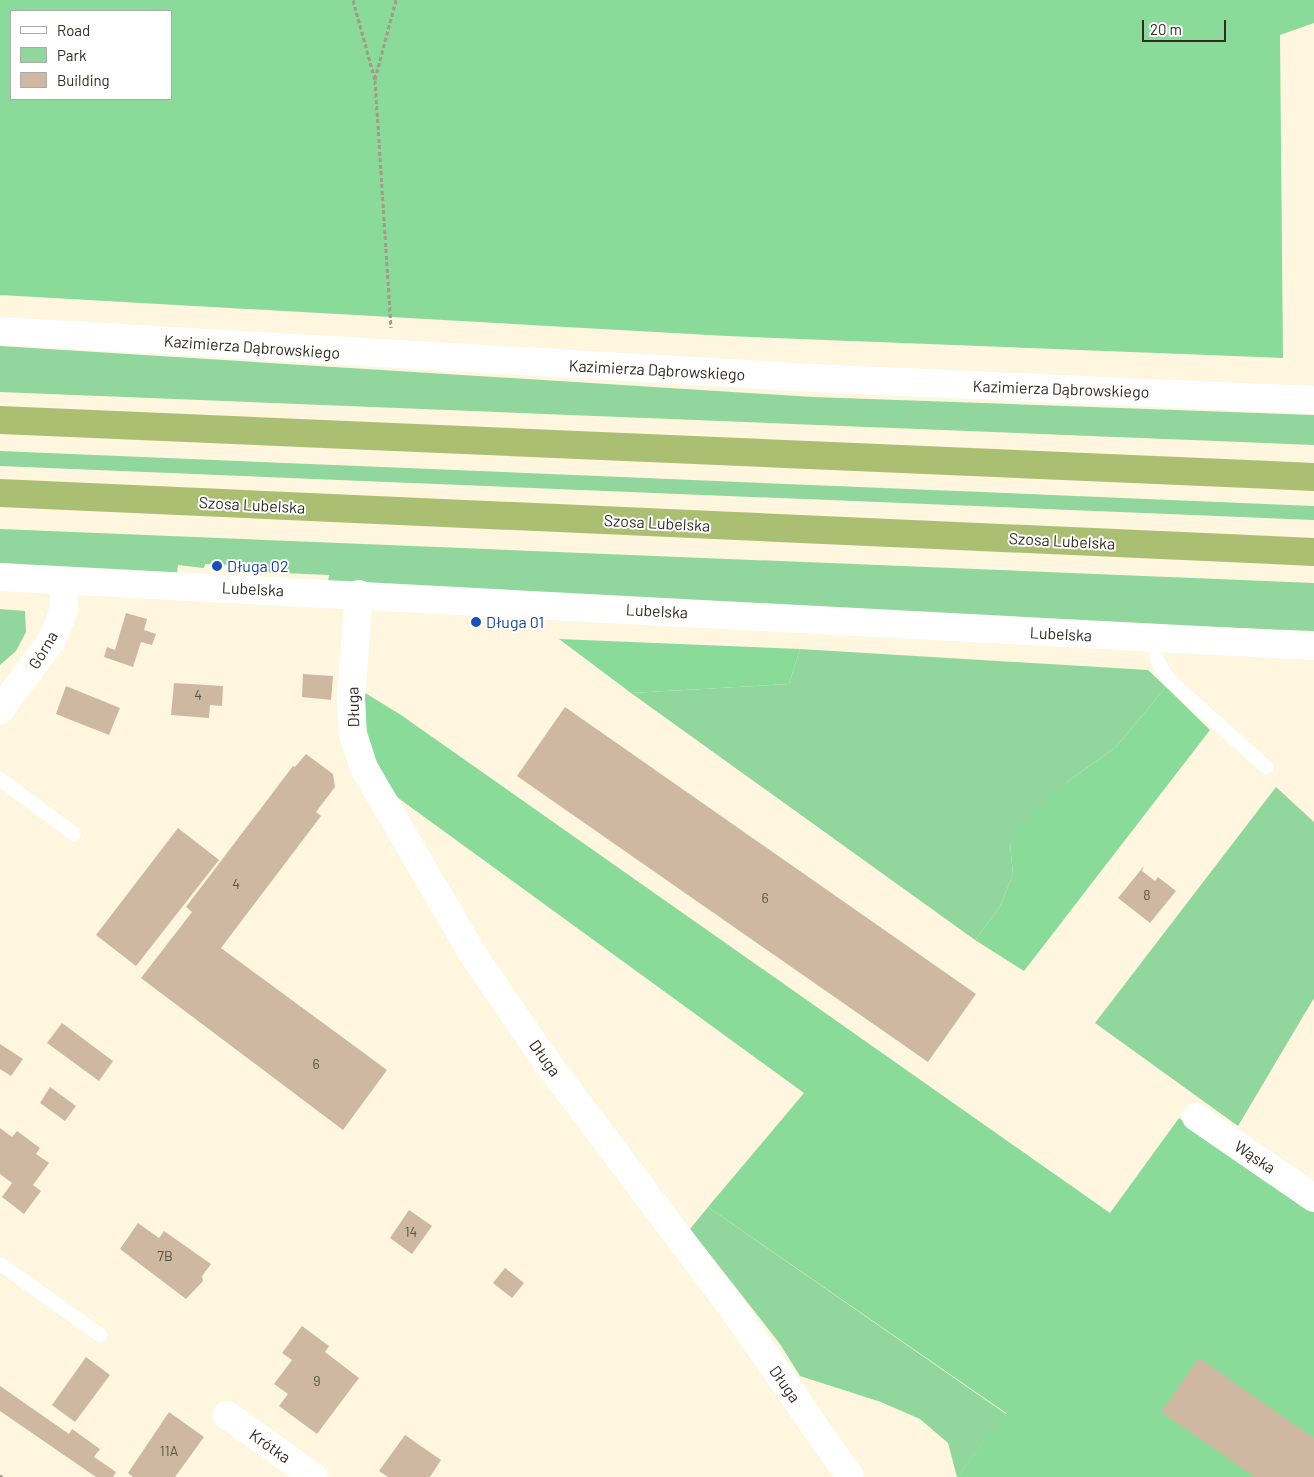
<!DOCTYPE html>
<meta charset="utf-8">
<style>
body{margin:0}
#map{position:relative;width:1314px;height:1477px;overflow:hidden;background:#fff6df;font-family:Barlow,sans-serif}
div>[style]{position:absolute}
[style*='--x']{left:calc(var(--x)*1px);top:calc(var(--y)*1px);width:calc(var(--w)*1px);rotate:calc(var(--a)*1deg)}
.green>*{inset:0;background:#91d69c}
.forest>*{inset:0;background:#8adb99}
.building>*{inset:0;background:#ceb8a1}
.path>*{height:3px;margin-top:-1.5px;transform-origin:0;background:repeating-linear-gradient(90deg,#a29b8a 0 4px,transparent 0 6.5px)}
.service>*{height:14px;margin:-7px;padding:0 7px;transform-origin:7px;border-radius:7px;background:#fff}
.minor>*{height:28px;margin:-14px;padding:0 14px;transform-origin:14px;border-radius:14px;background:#fff}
.tertiary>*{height:28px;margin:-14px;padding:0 14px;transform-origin:14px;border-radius:14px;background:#fff}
.motorway>*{height:28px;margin:-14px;padding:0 14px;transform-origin:14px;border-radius:14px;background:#abbf72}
.dots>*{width:14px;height:14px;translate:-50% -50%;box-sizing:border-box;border:2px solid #fff;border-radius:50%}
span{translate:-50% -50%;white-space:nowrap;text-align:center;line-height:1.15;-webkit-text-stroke:4px #fff;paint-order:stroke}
.number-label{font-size:14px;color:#585042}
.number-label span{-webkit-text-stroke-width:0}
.street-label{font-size:16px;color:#312d22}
.transit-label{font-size:16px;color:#164399}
.left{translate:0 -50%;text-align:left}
.legend{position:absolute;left:10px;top:10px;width:162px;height:90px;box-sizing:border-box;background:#fff;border:1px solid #adaba7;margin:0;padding:6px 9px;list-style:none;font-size:15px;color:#312d22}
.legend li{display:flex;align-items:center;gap:10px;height:25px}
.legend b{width:25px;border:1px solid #adaba7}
.scale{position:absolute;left:1142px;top:20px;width:84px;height:22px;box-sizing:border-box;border:2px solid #312d22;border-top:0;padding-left:6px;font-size:15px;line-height:18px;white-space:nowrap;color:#312d22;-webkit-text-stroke:4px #fff;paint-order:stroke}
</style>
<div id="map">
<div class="green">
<div style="clip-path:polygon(0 346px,813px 397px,1314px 415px,1314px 445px,0 392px)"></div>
<div style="clip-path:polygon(0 451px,1314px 506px,1314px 520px,0 466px)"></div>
<div style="clip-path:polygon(0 529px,1314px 583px,1314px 631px,929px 616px,328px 583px,329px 575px,234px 571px,234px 565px,205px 564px,204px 568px,178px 565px,177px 573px,0 564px)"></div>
<div style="clip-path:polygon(0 609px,25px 611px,26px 632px,16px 651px,0 665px)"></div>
<div style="clip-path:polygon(800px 649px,1148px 670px,1166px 687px,1116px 747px,1067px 782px,1010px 843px,1013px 875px,999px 908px,975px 940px,631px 693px,789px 684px)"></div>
<div style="clip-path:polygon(1276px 787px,1314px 822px,1314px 998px,1238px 1126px,1095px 1023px)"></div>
<div style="clip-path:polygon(708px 1207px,1006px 1414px,957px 1477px,948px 1443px,920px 1419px,881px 1402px,800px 1376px,780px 1344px,690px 1229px)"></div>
</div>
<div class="forest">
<div style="clip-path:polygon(evenodd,0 0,1314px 0,1314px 23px,1280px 35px,1283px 358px,727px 336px,0 295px,0 0,11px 11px,171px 11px,171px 99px,11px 99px,11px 11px)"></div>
<div style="clip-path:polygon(559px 639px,800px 649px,789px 684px,631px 693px)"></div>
<div style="clip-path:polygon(1166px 687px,1210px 730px,1024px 971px,975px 940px,999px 908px,1013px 875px,1010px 843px,1029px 816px,1067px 782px,1116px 747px)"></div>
<div style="clip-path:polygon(362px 691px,401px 715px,1110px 1213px,1179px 1118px,1314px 1210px,1314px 1477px,957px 1477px,1006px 1413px,708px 1207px,804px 1093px,383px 787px,368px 754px)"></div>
</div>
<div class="building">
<div style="clip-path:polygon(126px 613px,147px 619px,144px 630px,156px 634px,152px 645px,141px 642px,133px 667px,104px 657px,107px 647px,115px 650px)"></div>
<div style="clip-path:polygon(303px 674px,333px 676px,331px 700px,302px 697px)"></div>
<div style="clip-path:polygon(174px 683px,223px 686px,222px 706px,210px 705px,209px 718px,171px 715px)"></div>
<div style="clip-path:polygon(66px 686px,120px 708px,109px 735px,56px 714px)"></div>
<div style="clip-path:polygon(565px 707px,976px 994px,928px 1062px,517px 776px)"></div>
<div style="clip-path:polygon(306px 754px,333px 774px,335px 787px,316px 812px,321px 816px,221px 948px,387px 1070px,343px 1130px,141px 978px,192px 912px,186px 907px,293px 766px,295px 767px)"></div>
<div style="clip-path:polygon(178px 828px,219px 860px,136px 966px,96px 935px)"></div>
<div style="clip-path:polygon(1144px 866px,1142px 871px,1155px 881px,1158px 877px,1176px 891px,1150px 923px,1118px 898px)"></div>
<div style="clip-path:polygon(62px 1023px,113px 1061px,99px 1081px,47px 1043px)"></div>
<div style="clip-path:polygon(0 1044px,23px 1059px,11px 1076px,0 1069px)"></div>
<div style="clip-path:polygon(50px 1087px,76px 1106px,65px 1121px,40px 1103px)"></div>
<div style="clip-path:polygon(0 1128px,12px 1137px,17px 1131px,40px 1148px,36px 1154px,49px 1163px,33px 1185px,41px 1191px,24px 1214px,2px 1197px,12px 1183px,0 1174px)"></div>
<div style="clip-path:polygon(409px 1210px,432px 1226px,412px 1254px,390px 1238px)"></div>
<div style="clip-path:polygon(138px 1223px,159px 1238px,164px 1231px,211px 1264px,202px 1276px,203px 1281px,186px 1299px,120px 1249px)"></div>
<div style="clip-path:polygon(505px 1268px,524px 1283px,512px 1298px,493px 1283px)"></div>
<div style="clip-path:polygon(302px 1326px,329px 1346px,325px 1352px,359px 1378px,317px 1434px,279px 1406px,288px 1394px,274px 1384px,292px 1360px,282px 1353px)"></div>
<div style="clip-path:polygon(86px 1357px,110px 1375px,75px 1422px,52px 1405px)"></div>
<div style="clip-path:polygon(1199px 1358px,1314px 1438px,1314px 1477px,1255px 1477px,1161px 1412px)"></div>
<div style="clip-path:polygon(0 1386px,69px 1434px,72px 1429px,100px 1449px,94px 1457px,116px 1472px,113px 1477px,96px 1477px,0 1411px)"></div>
<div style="clip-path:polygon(169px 1412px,204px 1437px,175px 1477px,133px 1477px,128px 1473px)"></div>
<div style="clip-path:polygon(405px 1435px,441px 1460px,430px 1477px,388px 1477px,379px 1471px)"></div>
</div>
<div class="path">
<div style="--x:353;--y:0;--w:83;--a:74.6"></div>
<div style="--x:375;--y:80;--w:248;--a:86.3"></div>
<div style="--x:375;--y:79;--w:82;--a:-75.1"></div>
<div style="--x:0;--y:1475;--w:3;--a:45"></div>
</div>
<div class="service">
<div style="--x:1155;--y:639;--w:21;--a:85"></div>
<div style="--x:1157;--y:660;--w:22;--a:60"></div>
<div style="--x:1168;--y:679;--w:132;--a:41.9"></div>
<div style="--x:0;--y:779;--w:92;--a:36.6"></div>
<div style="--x:0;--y:1264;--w:123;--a:35.4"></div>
</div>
<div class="minor">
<div style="--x:359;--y:594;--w:104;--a:94.4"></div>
<div style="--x:351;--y:698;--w:36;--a:87"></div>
<div style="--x:353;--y:734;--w:36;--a:72"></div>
<div style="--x:364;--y:768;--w:214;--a:59.7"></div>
<div style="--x:472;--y:953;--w:126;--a:55.7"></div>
<div style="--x:543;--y:1057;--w:324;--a:53"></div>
<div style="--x:738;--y:1316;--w:196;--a:55.2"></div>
<div style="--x:0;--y:710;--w:86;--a:-53.5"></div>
<div style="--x:51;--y:641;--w:34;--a:-67"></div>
<div style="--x:64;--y:610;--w:29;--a:-90"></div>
<div style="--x:1196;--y:1117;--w:143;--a:34.5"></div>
<div style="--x:227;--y:1415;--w:107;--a:35.5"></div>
</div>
<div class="tertiary">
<div style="--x:0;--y:331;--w:834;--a:3.3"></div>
<div style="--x:833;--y:379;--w:481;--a:2.5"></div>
<div style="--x:0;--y:577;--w:1316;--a:3.01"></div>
</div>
<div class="motorway">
<div style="--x:0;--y:420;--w:1315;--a:2.48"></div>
<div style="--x:0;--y:493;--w:1315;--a:2.57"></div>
</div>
<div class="dots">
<div style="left:217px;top:566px;background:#1a4fb4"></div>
<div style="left:476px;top:622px;background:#1a4fb4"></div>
</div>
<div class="number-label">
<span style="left:198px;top:695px">4</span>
<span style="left:236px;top:884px">4</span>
<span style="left:1147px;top:895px">8</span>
<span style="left:765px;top:898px">6</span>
<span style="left:316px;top:1064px">6</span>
<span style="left:411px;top:1232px">14</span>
<span style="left:165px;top:1256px">7B</span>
<span style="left:317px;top:1381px">9</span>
<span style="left:169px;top:1451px">11A</span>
</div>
<div class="street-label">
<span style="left:252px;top:347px;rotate:4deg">Kazimierza Dąbrowskiego</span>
<span style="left:657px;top:370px;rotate:3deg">Kazimierza Dąbrowskiego</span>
<span style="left:1061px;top:389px;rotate:2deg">Kazimierza Dąbrowskiego</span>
<span style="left:252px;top:505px;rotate:3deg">Szosa Lubelska</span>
<span style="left:657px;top:523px;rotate:3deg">Szosa Lubelska</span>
<span style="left:1062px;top:541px;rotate:3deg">Szosa Lubelska</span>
<span style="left:253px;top:589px;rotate:3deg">Lubelska</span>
<span style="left:657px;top:611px;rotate:3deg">Lubelska</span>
<span style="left:1061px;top:634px;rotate:3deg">Lubelska</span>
<span style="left:43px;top:650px;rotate:-59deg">Górna</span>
<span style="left:353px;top:707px;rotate:-91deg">Długa</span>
<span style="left:545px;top:1058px;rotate:54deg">Długa</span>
<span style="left:1255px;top:1157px;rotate:34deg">Wąska</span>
<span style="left:785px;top:1384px;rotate:55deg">Długa</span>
<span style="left:270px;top:1446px;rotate:35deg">Krótka</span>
</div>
<div class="transit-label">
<span class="left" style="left:227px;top:566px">Długa 02</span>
<span class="left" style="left:486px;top:622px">Długa 01</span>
</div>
<ul class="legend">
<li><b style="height:6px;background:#fff"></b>Road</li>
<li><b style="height:14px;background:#91d69c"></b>Park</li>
<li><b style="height:14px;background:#ceb8a1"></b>Building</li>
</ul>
<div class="scale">20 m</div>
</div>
